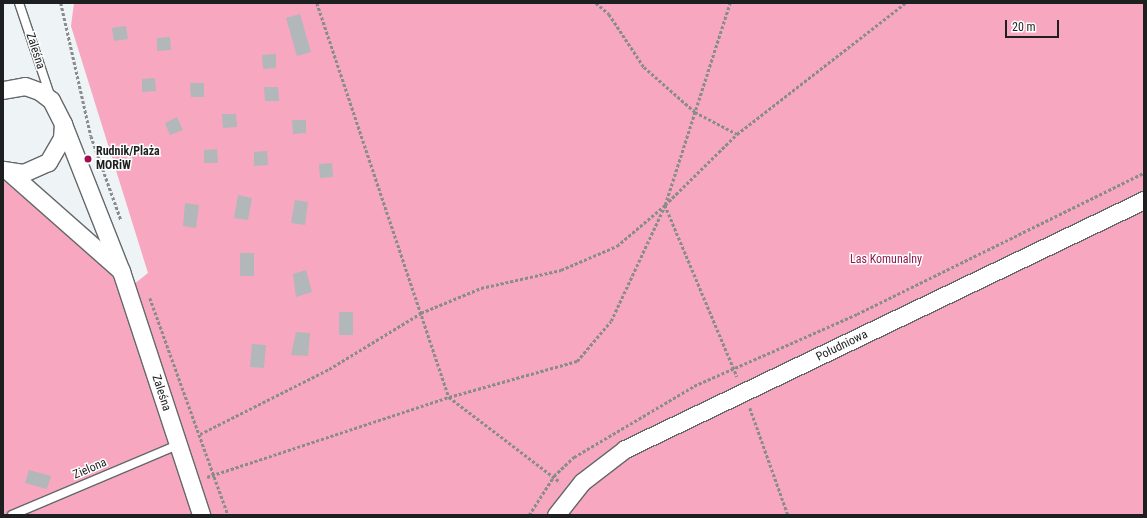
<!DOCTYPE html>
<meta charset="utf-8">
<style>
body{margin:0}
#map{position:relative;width:1147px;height:518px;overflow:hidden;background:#eef3f5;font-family:"Roboto Condensed",sans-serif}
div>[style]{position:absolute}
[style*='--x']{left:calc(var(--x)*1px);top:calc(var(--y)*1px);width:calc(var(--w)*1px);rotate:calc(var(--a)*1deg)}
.green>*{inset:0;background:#f8a7c0}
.building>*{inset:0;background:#b2b7b9}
.path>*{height:2.5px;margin-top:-1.25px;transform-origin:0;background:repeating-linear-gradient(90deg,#888c8d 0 3px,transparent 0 5px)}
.roads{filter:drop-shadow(1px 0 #64686a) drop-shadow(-1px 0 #64686a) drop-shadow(0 1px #64686a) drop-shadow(0 -1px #64686a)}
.service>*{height:8px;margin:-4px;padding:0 4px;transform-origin:4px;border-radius:4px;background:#fff}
.minor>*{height:17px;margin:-8.5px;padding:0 8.5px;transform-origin:8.5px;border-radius:8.5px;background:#fff}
.dots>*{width:11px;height:11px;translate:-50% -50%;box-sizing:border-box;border:2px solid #fff;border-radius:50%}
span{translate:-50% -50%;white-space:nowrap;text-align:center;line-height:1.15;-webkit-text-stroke:3px #fff;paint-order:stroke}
.street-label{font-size:12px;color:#1d1f20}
.poi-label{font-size:12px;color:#1d1f20;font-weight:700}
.left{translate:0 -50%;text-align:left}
.park-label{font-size:12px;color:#911c50}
.frame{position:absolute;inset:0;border:4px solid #1d1f20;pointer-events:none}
.scale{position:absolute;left:1005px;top:20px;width:54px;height:18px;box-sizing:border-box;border:2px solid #1d1f20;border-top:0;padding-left:5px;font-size:12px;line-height:14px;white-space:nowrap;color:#1d1f20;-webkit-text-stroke:3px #fff;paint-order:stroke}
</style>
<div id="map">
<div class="green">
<div style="clip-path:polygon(74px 3px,1144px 3px,1144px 515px,3px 515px,3px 180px,129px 288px,148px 273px,71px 26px)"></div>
</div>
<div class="building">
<div style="clip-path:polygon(300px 14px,311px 52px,297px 56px,286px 18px)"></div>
<div style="clip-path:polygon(126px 26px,128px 39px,114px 41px,112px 28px)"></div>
<div style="clip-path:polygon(170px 37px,171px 50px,157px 51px,157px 38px)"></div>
<div style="clip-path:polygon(276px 54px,276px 68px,263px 69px,262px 55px)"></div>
<div style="clip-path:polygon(155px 78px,156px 91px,142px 92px,142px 79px)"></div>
<div style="clip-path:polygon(190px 83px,204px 83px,204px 97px,191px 97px)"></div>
<div style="clip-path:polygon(264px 87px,278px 87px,279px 101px,265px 101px)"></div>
<div style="clip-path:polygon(222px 114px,236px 114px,237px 127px,223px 128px)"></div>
<div style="clip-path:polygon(177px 117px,183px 130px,170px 135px,165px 123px)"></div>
<div style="clip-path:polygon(292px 120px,306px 120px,306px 133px,293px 134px)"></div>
<div style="clip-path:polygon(217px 149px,218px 163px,204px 163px,204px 150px)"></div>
<div style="clip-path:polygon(267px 151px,268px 165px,254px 166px,254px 152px)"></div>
<div style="clip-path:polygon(332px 163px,333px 177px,320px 178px,319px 164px)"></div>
<div style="clip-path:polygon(238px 195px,252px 198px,248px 220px,234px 218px)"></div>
<div style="clip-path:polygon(295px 200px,308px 202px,305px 225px,291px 223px)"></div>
<div style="clip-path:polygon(185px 203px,199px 205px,196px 228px,183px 226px)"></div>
<div style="clip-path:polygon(240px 253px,254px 253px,254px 276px,240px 276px)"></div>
<div style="clip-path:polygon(306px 270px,312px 292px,296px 297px,293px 274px)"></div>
<div style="clip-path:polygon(339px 312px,353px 312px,353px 335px,339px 335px)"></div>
<div style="clip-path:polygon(296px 332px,310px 333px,308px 356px,291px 355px)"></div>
<div style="clip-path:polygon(252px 344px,266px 345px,264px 368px,250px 367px)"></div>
<div style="clip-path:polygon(29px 470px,51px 476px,47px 489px,25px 483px)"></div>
</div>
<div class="path">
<div style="--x:61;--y:3;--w:136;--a:77.3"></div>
<div style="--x:91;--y:136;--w:89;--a:70.3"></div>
<div style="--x:317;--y:3;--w:416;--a:71.5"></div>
<div style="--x:449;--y:397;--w:140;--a:37.4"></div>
<div style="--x:596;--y:3;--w:17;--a:40"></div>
<div style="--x:609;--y:14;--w:64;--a:56.6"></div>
<div style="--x:644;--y:67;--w:68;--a:41.4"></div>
<div style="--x:695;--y:112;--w:47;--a:27.6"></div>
<div style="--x:665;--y:205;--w:186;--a:67.2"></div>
<div style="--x:150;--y:298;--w:231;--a:70.2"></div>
<div style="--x:750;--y:408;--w:114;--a:70.4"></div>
<div style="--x:200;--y:434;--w:144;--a:-26.7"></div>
<div style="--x:329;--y:369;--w:108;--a:-31.3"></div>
<div style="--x:421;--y:313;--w:65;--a:-22.6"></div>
<div style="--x:481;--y:288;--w:82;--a:-12.7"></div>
<div style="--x:561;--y:270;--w:61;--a:-23.2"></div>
<div style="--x:617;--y:246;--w:63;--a:-40.5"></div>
<div style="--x:665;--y:205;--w:101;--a:-44.6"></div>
<div style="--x:737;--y:134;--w:213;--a:-37.9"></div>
<div style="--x:207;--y:477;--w:255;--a:-18.3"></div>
<div style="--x:449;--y:397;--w:133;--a:-15.7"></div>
<div style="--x:577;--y:361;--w:52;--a:-49.6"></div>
<div style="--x:611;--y:321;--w:128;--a:-65"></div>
<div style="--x:665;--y:205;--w:212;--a:-72.2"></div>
<div style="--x:529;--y:515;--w:46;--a:-57.3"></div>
<div style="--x:554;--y:476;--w:28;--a:-44"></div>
<div style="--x:574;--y:457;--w:139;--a:-30.6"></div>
<div style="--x:694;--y:386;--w:178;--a:-23.8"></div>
<div style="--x:857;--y:314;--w:320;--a:-26.2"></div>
</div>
<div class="roads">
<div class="service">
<div style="--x:19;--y:3;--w:97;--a:71.4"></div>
<div style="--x:12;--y:515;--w:180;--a:-22.9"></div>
</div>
<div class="minor">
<div style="--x:3;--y:90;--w:22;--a:-10"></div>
<div style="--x:25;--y:86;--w:15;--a:20"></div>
<div style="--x:39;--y:91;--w:15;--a:37"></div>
<div style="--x:51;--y:100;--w:27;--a:63"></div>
<div style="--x:63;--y:124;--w:14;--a:94"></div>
<div style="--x:62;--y:138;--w:28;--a:120"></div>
<div style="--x:48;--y:162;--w:27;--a:156"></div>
<div style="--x:23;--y:173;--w:20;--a:-171"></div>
<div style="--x:63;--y:124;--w:158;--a:68.5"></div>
<div style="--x:121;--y:271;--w:257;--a:71.8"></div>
<div style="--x:9;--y:172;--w:147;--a:41.4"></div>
<div style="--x:556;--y:515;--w:42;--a:-51.8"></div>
<div style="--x:582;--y:482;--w:54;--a:-37.5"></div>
<div style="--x:625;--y:449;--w:576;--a:-25.63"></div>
</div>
</div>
<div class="dots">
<div style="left:88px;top:159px;background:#a00f56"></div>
</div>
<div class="street-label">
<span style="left:35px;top:51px;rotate:72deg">Zaleśna</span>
<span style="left:842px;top:346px;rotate:-26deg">Południowa</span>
<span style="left:161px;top:393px;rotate:72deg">Zaleśna</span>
<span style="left:90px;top:469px;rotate:-23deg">Zielona</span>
</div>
<div class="poi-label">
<span class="left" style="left:96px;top:159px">Rudnik/Plaża<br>MORiW</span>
</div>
<div class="park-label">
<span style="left:886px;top:260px">Las Komunalny</span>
</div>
<div class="frame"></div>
<div class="scale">20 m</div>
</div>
